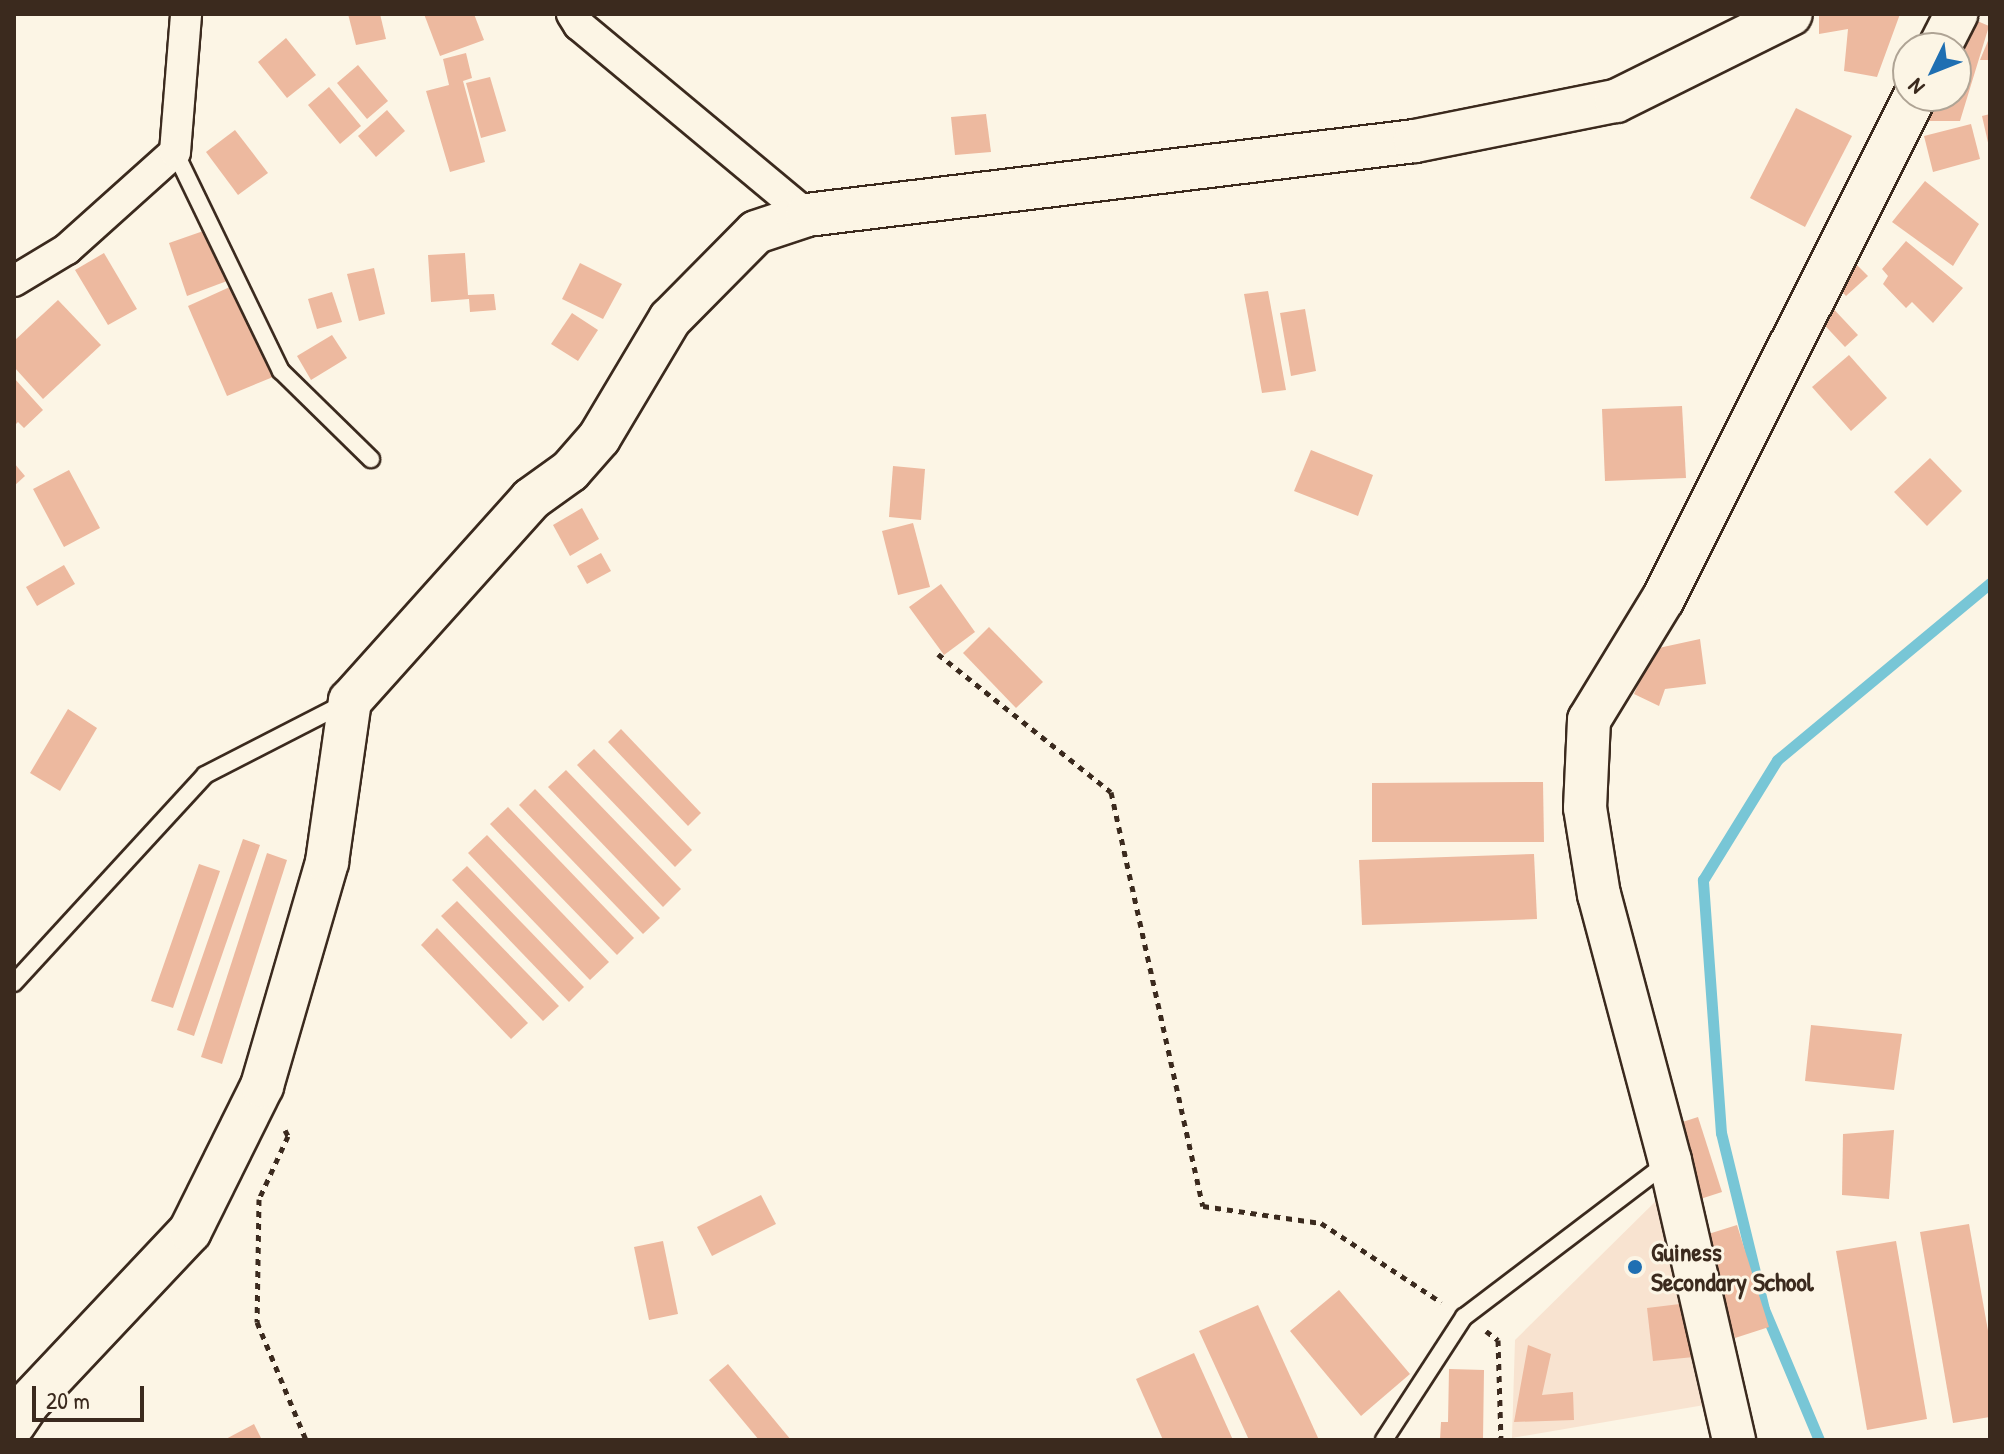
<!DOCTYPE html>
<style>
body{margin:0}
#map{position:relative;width:2004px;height:1454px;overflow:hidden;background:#fcf5e5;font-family:"Patrick Hand",sans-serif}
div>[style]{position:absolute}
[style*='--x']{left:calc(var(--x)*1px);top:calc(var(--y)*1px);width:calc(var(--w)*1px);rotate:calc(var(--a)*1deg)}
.built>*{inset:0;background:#f8e3d0}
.stream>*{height:11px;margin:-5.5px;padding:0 5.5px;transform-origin:5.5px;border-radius:5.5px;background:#78c6d6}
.building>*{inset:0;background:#edb99f}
.path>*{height:5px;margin-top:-2.5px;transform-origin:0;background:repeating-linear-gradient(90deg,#3b2a1e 0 6px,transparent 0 12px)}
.roads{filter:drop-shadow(2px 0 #3b2a1e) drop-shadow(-2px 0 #3b2a1e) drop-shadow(0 2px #3b2a1e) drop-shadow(0 -2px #3b2a1e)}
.lane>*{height:16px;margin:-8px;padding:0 8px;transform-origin:8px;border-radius:8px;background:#fcf5e5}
.street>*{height:30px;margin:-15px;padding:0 15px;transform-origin:15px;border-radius:15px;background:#fcf5e5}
.secondary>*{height:42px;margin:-21px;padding:0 21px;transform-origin:21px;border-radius:21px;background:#fcf5e5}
.dots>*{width:22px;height:22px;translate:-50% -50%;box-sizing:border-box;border:4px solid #fcf5e5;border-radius:50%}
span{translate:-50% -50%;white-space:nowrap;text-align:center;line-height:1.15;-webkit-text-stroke:6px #fcf5e5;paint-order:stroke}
.poi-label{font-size:26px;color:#3b2a1e;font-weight:700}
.left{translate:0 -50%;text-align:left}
.frame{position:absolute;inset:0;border:16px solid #3b2a1e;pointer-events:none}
.north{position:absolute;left:1892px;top:32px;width:80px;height:80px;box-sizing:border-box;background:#fcf5e5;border:2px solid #afa495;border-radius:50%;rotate:227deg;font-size:22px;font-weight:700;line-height:32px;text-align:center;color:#3b2a1e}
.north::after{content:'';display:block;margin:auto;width:28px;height:36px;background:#1f6fb2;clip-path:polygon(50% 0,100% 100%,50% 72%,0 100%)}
.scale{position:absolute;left:32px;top:1386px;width:112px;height:36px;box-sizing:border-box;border:4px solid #3b2a1e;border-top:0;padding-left:10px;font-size:24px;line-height:28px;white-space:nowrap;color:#3b2a1e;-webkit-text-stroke:6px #fcf5e5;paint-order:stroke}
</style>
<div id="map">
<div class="built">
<div style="clip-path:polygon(1663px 1194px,1716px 1403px,1512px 1438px,1515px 1340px)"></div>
</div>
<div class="stream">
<div style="--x:1819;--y:1440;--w:142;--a:-112.8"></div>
<div style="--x:1764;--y:1309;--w:181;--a:-103.7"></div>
<div style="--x:1721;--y:1133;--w:254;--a:-94.1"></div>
<div style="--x:1703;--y:880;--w:141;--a:-58.3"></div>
<div style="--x:1777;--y:760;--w:277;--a:-39.7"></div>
</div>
<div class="building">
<div style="clip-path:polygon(348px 14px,380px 14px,386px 39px,356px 45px)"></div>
<div style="clip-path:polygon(424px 14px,474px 14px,484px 40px,440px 56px)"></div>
<div style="clip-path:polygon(1819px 14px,1900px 14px,1877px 77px,1844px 71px,1848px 29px,1819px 34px)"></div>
<div style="clip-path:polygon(1961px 14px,1989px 26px,1960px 121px,1924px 121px,1928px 96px,1956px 96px)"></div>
<div style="clip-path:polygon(1990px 36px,1990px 60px,1980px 60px)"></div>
<div style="clip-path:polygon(286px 38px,316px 75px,287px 98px,258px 62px)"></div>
<div style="clip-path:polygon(466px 53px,472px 78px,463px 81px,485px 162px,450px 172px,426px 91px,449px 85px,443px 59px)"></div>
<div style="clip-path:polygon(358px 65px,388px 101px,367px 119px,337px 83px)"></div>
<div style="clip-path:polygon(490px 77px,506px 131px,481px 138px,466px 83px)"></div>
<div style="clip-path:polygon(329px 87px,361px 126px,340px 144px,308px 105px)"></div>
<div style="clip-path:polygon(1796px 108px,1852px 136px,1805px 227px,1750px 198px)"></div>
<div style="clip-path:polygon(387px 110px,405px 131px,376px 157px,358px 136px)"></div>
<div style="clip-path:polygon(986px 114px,991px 152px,955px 155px,951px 117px)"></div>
<div style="clip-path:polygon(1990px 114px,1990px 147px,1989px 147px,1982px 116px)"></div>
<div style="clip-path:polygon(1971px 124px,1980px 159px,1933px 172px,1924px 136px)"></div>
<div style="clip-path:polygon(235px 130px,268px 173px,238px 195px,206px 152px)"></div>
<div style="clip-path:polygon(1925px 181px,1979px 224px,1953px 266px,1892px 222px)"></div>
<div style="clip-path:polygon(209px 229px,227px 281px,187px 296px,169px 243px)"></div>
<div style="clip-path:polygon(1906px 241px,1963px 288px,1933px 323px,1912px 302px,1906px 308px,1883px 284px,1888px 276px,1882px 269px)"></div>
<div style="clip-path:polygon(104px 253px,137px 309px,108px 325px,75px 270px)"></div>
<div style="clip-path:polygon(465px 253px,468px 295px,494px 294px,496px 310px,470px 312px,469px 299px,431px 302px,428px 255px)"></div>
<div style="clip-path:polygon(1847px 255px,1868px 276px,1846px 296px,1826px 275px)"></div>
<div style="clip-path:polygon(580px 263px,622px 284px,603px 319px,562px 299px)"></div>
<div style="clip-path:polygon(374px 268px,385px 314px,359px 321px,347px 274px)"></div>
<div style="clip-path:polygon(232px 286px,273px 377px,227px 396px,188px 306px)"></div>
<div style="clip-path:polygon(1268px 291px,1286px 390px,1262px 393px,1244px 294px)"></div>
<div style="clip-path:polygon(332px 292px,342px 322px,317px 329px,308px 299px)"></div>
<div style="clip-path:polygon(58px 300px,101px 345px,43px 399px,14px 367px,14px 341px)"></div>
<div style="clip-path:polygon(1828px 303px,1858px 335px,1845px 347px,1815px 315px)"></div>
<div style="clip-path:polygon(1305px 309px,1316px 371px,1291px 376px,1280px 313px)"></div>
<div style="clip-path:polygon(572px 313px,598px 330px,578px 361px,551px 344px)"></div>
<div style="clip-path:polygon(332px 335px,347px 358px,311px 380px,297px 356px)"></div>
<div style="clip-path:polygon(1849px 355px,1887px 398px,1851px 431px,1812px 387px)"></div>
<div style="clip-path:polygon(14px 378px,43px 410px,24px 428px,18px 422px,14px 426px)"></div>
<div style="clip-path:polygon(1682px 406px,1686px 478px,1605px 481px,1602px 409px)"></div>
<div style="clip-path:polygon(1311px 450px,1373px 475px,1358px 516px,1294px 491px)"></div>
<div style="clip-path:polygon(1930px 458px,1962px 491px,1927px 526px,1894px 492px)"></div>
<div style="clip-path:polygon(14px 463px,25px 476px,14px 486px)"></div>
<div style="clip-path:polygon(893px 466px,925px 469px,921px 520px,889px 517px)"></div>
<div style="clip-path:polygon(69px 470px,100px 528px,64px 547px,33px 489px)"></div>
<div style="clip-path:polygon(582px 508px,599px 539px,570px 556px,553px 525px)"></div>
<div style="clip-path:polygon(913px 523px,930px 587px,898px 595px,882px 531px)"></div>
<div style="clip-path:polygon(601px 553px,611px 571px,587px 584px,577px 566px)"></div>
<div style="clip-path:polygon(64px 565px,75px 584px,37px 606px,26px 587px)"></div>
<div style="clip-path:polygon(941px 584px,975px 632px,944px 655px,909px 607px)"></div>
<div style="clip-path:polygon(989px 627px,1043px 682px,1016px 708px,963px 653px)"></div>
<div style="clip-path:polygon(1700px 639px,1706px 684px,1665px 689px,1659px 706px,1634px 694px,1654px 649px)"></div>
<div style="clip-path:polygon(68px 709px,97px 728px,60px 791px,30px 773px)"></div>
<div style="clip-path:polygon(621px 729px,701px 813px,688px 826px,608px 742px)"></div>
<div style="clip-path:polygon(594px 749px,692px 850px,675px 867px,577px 765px)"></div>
<div style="clip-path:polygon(566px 770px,681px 889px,663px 907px,548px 787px)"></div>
<div style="clip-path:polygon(1543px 782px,1544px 842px,1372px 842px,1372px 783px)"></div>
<div style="clip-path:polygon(535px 789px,660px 918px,643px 934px,519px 805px)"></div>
<div style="clip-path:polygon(508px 807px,634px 938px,617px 955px,490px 824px)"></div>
<div style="clip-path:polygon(487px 835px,609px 962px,590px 980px,468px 853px)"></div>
<div style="clip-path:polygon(243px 839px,260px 845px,194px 1036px,177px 1030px)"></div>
<div style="clip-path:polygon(267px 853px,287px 860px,222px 1064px,201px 1057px)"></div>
<div style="clip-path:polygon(1534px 854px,1537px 919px,1362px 925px,1359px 860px)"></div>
<div style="clip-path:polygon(199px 864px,220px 871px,173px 1008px,151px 1001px)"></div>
<div style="clip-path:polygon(467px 866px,584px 987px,569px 1002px,452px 880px)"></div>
<div style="clip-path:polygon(457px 901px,559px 1006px,543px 1021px,441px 916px)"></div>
<div style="clip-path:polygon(437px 928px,528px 1023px,511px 1039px,421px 945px)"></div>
<div style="clip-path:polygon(1811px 1025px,1902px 1034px,1894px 1090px,1805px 1081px)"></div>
<div style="clip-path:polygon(1698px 1117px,1722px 1192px,1691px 1202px,1667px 1127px)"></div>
<div style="clip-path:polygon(1894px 1130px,1889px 1199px,1842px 1195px,1843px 1134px)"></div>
<div style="clip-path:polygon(761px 1195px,776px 1224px,712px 1256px,697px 1227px)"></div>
<div style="clip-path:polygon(1969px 1224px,1990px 1342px,1990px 1417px,1953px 1423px,1920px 1232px)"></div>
<div style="clip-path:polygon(1737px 1225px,1769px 1327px,1735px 1338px,1702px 1236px)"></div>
<div style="clip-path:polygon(663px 1241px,678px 1314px,649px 1320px,634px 1247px)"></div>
<div style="clip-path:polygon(1896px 1241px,1927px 1419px,1867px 1430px,1836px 1251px)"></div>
<div style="clip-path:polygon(1339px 1290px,1410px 1374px,1361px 1416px,1290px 1331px)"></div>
<div style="clip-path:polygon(1688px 1303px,1694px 1357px,1653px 1361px,1647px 1308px)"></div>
<div style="clip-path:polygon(1258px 1305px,1319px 1440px,1249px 1440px,1199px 1331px)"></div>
<div style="clip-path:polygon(1528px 1345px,1551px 1354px,1542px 1395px,1573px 1392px,1574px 1420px,1514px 1422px)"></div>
<div style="clip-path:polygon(1194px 1353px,1233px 1440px,1163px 1440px,1136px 1379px)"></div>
<div style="clip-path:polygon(728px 1364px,791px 1440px,759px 1440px,709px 1380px)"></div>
<div style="clip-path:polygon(1449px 1369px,1484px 1370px,1483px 1440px,1440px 1440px,1441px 1422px,1448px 1422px)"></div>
<div style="clip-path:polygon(254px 1424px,262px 1440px,224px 1440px)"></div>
</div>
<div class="path">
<div style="--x:938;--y:654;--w:221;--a:38.6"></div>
<div style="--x:1111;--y:792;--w:424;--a:77.5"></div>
<div style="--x:1203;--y:1206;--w:119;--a:8.2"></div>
<div style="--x:1321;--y:1223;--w:144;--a:33.4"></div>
<div style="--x:285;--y:1130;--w:7;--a:63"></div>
<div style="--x:288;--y:1136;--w:69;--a:114.7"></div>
<div style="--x:259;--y:1199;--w:123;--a:90.9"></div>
<div style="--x:257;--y:1322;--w:128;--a:67.4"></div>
<div style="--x:1486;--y:1331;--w:15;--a:37"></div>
<div style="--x:1498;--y:1340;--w:100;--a:88.3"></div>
</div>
<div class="roads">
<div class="lane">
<div style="--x:175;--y:152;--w:243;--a:64.2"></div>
<div style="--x:281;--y:371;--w:126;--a:44.4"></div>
<div style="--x:14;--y:983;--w:282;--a:-47.4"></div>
<div style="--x:205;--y:775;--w:157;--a:-27.2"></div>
<div style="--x:1384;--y:1440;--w:147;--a:-57"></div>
<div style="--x:1464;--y:1317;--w:256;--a:-37.2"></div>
</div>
<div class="street">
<div style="--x:572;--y:14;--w:13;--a:58"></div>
<div style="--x:579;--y:25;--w:297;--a:39.8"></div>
<div style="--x:14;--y:281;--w:62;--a:-31.1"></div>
<div style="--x:67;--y:249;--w:145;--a:-41.9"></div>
<div style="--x:175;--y:152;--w:138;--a:-85.4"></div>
</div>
<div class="secondary">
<div style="--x:1939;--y:48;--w:38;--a:-63"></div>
<div style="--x:14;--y:1424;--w:25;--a:-56"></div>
<div style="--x:28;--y:1403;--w:236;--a:-46.7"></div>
<div style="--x:190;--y:1231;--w:162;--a:-63.6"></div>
<div style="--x:262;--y:1086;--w:233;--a:-73.8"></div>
<div style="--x:327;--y:862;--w:163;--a:-81.9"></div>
<div style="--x:350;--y:701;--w:271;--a:-48.1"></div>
<div style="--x:531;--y:499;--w:48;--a:-35.7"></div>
<div style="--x:570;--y:471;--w:44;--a:-48.7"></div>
<div style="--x:599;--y:438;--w:139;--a:-59.2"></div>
<div style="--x:670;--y:319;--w:122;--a:-45.3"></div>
<div style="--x:756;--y:232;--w:54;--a:-18.4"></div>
<div style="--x:807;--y:215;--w:612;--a:-6.94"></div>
<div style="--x:1415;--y:141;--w:205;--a:-11.3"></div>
<div style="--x:1616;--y:101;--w:195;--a:-26.4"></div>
<div style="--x:1734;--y:1440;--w:286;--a:-102.9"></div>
<div style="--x:1670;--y:1161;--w:275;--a:-104.9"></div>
<div style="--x:1599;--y:895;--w:88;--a:-99.1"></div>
<div style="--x:1585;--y:808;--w:88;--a:-87.4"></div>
<div style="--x:1589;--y:720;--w:142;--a:-58.6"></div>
<div style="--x:1663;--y:599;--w:563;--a:-63.39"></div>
</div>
</div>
<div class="dots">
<div style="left:1635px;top:1267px;background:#1f6fb2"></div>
</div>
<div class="poi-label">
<span class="left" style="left:1651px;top:1267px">Guiness<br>Secondary School</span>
</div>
<div class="frame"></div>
<div class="north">N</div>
<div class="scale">20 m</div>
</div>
